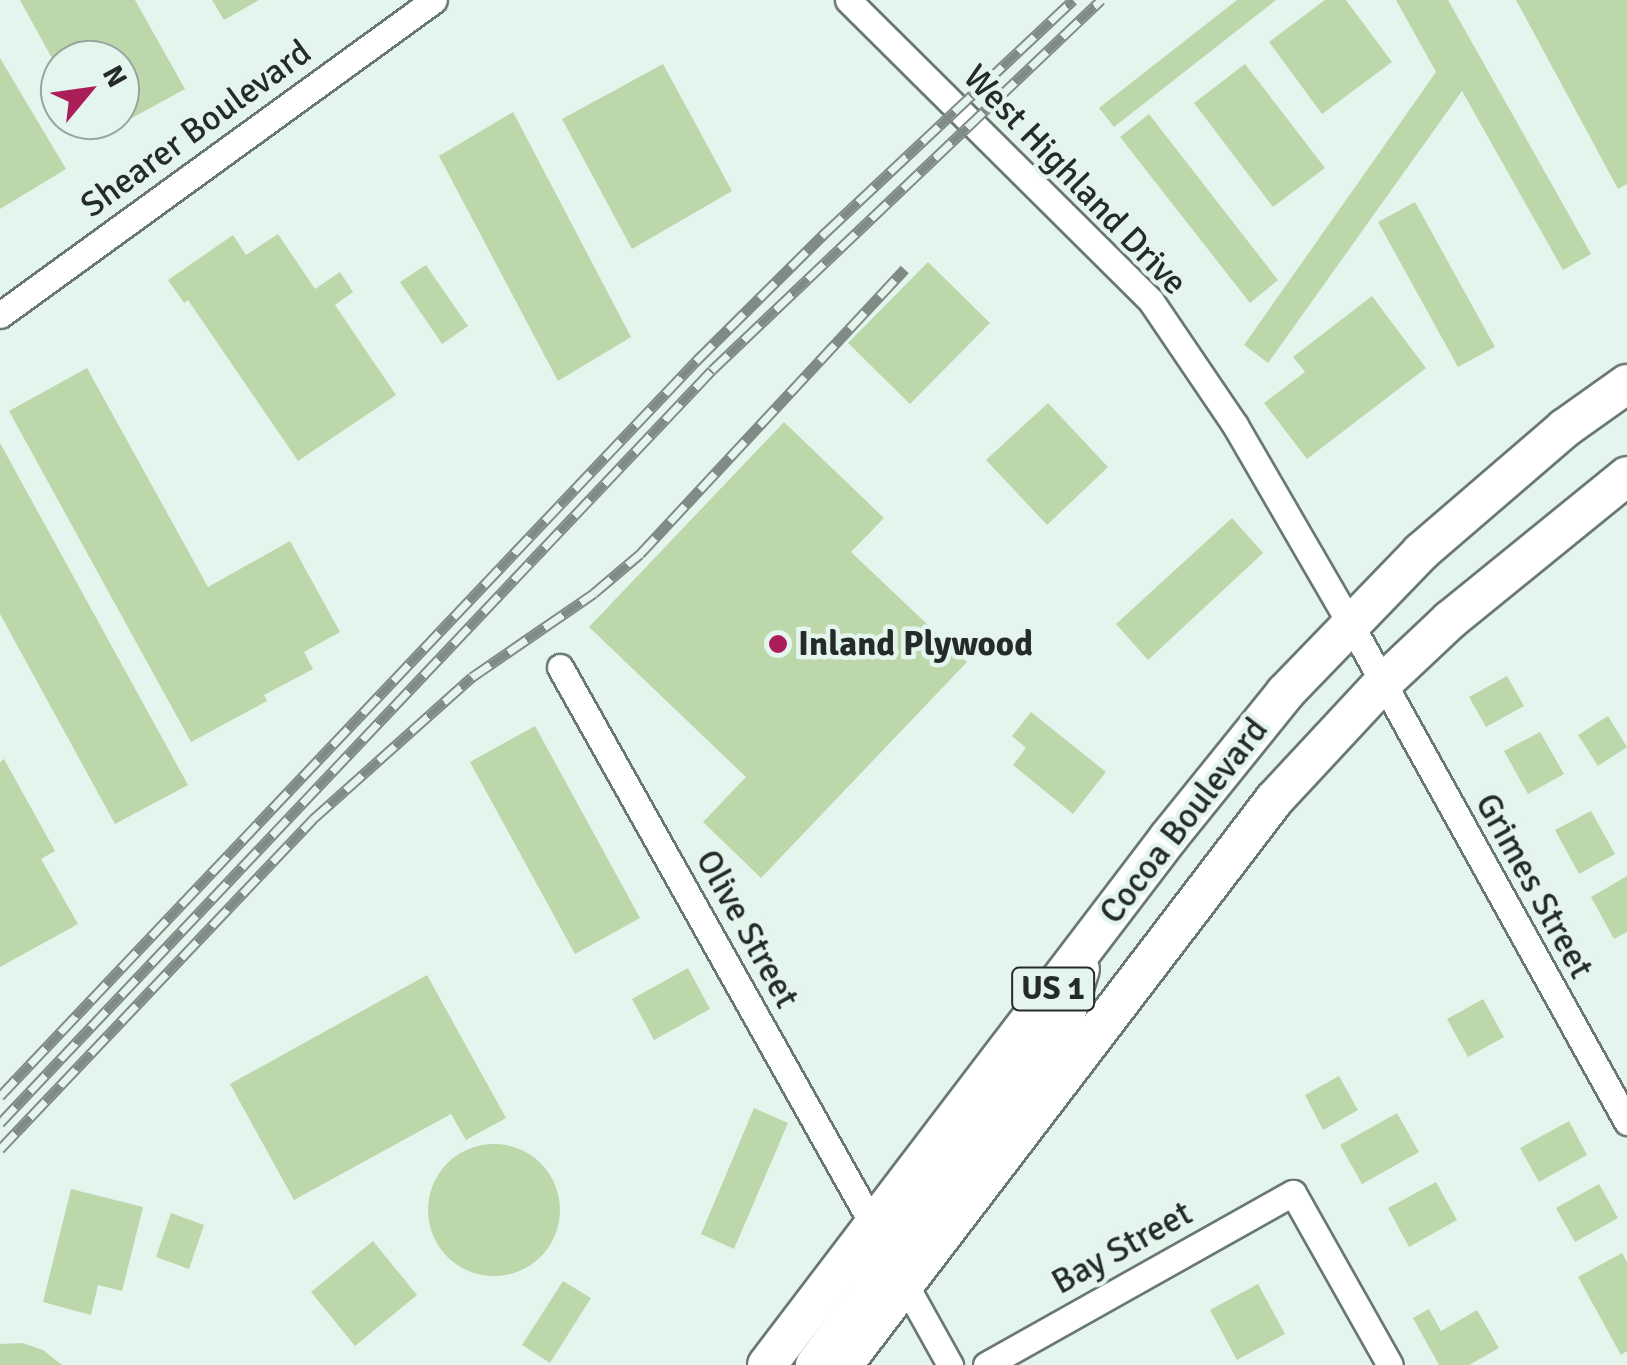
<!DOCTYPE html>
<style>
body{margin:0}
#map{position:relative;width:1627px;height:1365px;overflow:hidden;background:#e4f5ed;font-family:Signika,sans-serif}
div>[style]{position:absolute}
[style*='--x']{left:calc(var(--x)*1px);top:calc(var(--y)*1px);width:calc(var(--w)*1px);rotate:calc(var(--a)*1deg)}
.building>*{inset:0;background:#bcd8ab}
.round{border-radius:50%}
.roads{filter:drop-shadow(2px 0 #697972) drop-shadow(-2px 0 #697972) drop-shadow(0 2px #697972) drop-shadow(0 -2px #697972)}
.minor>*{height:25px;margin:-12.5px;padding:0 12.5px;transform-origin:12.5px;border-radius:12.5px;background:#fff}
.primary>*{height:38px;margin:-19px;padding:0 19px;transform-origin:19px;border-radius:19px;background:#fff}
.rail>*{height:11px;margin-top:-5.5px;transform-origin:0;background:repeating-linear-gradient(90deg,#e4f5ed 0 22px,#808b86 0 44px);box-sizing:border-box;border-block:2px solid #808b86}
.dots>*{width:28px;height:28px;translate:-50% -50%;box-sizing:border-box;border:5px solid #e4f5ed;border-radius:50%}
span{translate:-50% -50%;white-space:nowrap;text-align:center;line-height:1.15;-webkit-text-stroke:9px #e4f5ed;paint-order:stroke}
.shield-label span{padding:2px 8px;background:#e4f5ed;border:2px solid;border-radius:8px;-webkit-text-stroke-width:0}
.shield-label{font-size:32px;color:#252b28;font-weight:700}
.street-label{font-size:35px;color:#252b28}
.poi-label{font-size:35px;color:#252b28;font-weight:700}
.left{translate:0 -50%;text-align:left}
.north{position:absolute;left:40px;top:40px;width:100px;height:100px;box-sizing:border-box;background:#e4f5ed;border:2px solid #98a49e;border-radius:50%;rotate:61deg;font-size:28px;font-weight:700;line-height:40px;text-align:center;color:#252b28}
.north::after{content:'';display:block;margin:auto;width:35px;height:45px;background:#ab1e5a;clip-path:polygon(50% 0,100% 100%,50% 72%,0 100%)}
</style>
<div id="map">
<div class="building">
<div style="clip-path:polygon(20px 0,135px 0,185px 89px,132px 118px,120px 97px,120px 60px,100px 60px,95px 52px,81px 60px,60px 60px,60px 73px)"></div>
<div style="clip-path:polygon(212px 0,259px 0,224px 20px)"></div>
<div style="clip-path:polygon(1237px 0,1276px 0,1114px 127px,1099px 108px)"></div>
<div style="clip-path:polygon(1325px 0,1346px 0,1392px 62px,1322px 114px,1269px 42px)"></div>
<div style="clip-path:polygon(1396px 0,1448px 0,1591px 254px,1563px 270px,1462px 91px,1268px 363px,1244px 345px,1436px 72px)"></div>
<div style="clip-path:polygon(1516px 0,1627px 0,1627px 184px,1618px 189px)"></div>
<div style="clip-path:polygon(0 58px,66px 169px,0 209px)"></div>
<div style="clip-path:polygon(663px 64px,732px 191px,632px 249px,562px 119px)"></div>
<div style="clip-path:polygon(1245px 64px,1325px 168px,1273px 207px,1194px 103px)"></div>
<div style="clip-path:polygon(513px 112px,631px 337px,558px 381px,439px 156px)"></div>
<div style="clip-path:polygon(1149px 114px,1278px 280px,1250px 303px,1120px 137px)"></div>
<div style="clip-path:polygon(1415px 202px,1495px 347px,1458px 367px,1378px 222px)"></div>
<div style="clip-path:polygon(278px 234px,315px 289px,340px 272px,353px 292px,335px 305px,396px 395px,298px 461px,188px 300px,184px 303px,168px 280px,233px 235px,246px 255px)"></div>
<div style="clip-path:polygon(928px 262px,990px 323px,910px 404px,848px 343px)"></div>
<div style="clip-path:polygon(426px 265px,468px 326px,442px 344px,400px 282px)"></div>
<div style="clip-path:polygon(1372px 296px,1426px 368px,1307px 459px,1264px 403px,1305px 372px,1293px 357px)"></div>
<div style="clip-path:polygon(87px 368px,208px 587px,290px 541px,340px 632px,304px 652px,313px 669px,264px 695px,267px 701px,191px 742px,9px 411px)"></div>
<div style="clip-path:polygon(1048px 403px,1108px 467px,1047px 525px,986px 460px)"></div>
<div style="clip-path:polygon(784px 422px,884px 518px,851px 552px,967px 662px,761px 878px,703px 822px,746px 777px,589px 627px)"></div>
<div style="clip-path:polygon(0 443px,188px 785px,115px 824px,0 614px)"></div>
<div style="clip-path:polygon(1232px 518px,1263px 553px,1148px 660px,1116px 624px)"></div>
<div style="clip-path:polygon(1507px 676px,1524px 706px,1486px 727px,1469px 697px)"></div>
<div style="clip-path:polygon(1031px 712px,1106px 772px,1073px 814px,1013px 765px,1026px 748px,1012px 736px)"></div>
<div style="clip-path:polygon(1608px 716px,1627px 747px,1598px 766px,1578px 735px)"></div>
<div style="clip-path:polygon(535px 726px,640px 918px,575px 954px,470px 762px)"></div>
<div style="clip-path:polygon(1540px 732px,1564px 774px,1528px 794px,1504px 751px)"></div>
<div style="clip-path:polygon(4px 759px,55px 851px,41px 859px,78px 924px,0 967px,0 762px)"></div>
<div style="clip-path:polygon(1591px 811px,1615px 854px,1579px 874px,1555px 830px)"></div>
<div style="clip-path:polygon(1627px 876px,1627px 932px,1614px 939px,1591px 897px)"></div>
<div style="clip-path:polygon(688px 968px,710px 1009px,654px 1040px,632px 999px)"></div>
<div style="clip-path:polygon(427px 975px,506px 1118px,466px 1140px,451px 1114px,294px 1200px,230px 1084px)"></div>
<div style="clip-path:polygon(1483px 999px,1504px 1037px,1468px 1057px,1447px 1019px)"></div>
<div style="clip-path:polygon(1339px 1076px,1358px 1110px,1323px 1130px,1305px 1095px)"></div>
<div style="clip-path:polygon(754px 1108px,788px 1123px,734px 1249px,701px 1234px)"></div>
<div style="clip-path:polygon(1397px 1113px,1419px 1152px,1362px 1184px,1340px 1145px)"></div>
<div style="clip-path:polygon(1569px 1121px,1587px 1155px,1539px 1182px,1520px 1148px)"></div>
<div class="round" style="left:428px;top:1144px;width:132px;height:132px"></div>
<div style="clip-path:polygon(1436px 1182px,1457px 1220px,1409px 1247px,1388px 1208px)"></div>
<div style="clip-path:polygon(1599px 1184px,1618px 1218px,1575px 1242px,1556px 1208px)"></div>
<div style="clip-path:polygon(71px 1189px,143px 1207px,122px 1291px,98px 1285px,91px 1315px,43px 1302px)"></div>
<div style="clip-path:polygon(171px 1213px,204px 1225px,189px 1269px,156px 1257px)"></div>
<div style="clip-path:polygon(373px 1241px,417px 1295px,355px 1346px,311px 1292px)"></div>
<div style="clip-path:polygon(1622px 1253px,1627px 1262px,1627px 1351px,1621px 1355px,1578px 1277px)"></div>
<div style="clip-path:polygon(563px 1281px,591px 1298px,550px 1363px,522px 1345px)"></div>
<div style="clip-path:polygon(1258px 1284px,1285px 1334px,1237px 1360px,1210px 1310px)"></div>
<div style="clip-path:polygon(1429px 1309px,1441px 1331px,1477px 1310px,1499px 1348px,1469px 1365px,1439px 1365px,1413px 1318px)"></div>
<div style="clip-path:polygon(22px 1343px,43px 1350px,62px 1365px,0 1365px,0 1344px)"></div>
</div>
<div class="roads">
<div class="minor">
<div style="--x:848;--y:0;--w:427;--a:44.8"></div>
<div style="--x:1151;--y:301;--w:150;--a:55.9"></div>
<div style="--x:1235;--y:425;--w:229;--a:59.9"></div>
<div style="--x:1350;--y:623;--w:571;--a:60.96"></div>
<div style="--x:0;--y:315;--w:536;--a:-35.97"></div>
<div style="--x:560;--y:667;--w:640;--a:60.71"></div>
<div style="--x:905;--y:1284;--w:93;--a:60.9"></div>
<div style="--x:986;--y:1365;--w:352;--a:-29.3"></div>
<div style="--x:1293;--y:1193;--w:197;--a:60.6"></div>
</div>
<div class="primary">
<div style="--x:905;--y:1280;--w:23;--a:-97"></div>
<div style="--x:902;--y:1257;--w:43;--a:-69.4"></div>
<div style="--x:917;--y:1217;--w:246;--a:-53.3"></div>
<div style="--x:1064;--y:1020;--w:53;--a:-72.6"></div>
<div style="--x:767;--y:1365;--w:664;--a:-52.72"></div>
<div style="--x:1169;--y:837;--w:185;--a:-51.1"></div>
<div style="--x:1285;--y:693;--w:196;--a:-46"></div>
<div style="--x:1421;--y:552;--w:190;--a:-40.7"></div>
<div style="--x:1565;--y:428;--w:76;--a:-35.4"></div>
<div style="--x:815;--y:1365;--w:92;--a:-53.4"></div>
<div style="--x:870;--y:1291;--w:35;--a:-75"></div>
<div style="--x:879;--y:1257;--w:33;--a:-101"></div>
<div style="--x:843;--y:1365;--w:711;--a:-52.66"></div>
<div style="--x:1274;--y:800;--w:157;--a:-47.1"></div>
<div style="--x:1381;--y:685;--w:95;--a:-43.3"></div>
<div style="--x:1450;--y:620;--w:228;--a:-39.1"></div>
</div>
</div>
<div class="rail">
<div style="--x:0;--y:1096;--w:1014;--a:-46.56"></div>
<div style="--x:697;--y:360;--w:182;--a:-44.8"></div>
<div style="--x:826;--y:232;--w:339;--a:-43.2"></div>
<div style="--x:0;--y:1123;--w:1036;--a:-46.6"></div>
<div style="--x:712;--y:370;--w:537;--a:-43.57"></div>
<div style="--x:0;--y:1149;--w:455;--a:-46.5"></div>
<div style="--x:313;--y:819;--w:213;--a:-41.8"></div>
<div style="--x:472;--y:677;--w:148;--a:-34.5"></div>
<div style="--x:594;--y:593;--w:60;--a:-40.3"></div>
<div style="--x:640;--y:554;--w:389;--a:-47.1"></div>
</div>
<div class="dots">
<div style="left:778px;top:644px;background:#ab1e5a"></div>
</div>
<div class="shield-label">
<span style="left:1053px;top:989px">US 1</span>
</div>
<div class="street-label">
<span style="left:196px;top:129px;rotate:-36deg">Shearer Boulevard</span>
<span style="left:1075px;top:180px;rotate:46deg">West Highland Drive</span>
<span style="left:1184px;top:821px;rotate:-52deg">Cocoa Boulevard</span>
<span style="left:1534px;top:886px;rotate:61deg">Grimes Street</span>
<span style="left:747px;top:929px;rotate:61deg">Olive Street</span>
<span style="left:1122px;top:1248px;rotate:-29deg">Bay Street</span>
</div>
<div class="poi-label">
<span class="left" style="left:798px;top:644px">Inland Plywood</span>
</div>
<div class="north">N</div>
</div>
